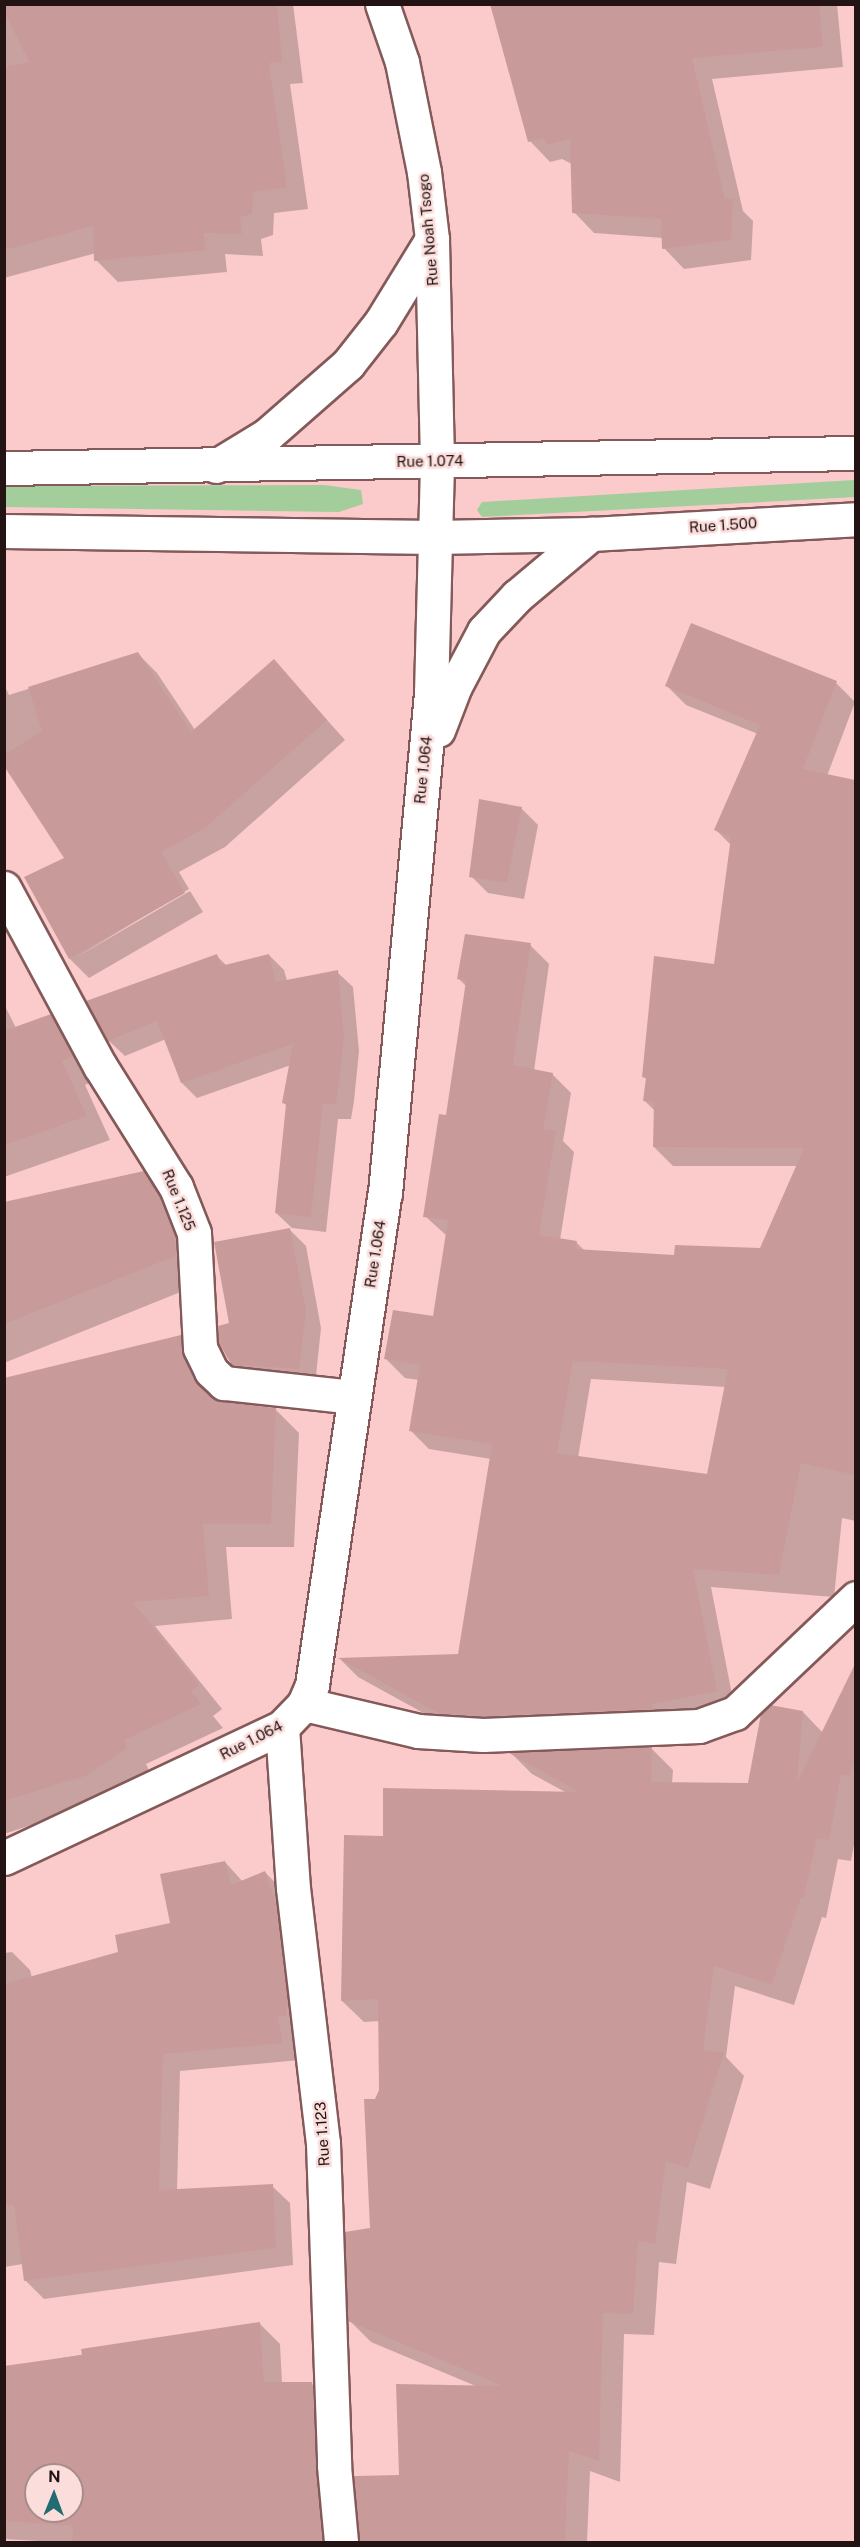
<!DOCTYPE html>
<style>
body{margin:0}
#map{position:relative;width:860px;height:2547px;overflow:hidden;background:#facbca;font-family:"Public Sans",sans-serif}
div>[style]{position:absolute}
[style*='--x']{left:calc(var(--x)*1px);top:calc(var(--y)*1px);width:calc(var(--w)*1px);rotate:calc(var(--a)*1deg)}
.green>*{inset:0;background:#a3cd9b}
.shadow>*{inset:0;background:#0003}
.building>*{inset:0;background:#c89b9a}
.roads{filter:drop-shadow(2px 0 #835a59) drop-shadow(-2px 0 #835a59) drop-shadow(0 2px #835a59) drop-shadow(0 -2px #835a59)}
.street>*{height:33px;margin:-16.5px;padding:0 16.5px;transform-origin:16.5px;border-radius:16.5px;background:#fff}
.secondary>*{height:33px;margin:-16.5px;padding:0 16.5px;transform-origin:16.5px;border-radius:16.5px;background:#fff}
.primary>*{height:33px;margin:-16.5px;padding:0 16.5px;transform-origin:16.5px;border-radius:16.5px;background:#fff}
span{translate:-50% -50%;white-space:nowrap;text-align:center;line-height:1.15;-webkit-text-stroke:5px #fbdedc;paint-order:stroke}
.street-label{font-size:15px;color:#231313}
.frame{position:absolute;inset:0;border:6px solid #231313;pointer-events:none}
.north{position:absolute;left:24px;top:2463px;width:60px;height:60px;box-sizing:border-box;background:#fbdedc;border:2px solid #a58d8c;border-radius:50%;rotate:1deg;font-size:16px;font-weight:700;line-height:24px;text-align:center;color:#231313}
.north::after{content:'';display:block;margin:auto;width:21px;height:27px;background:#206c70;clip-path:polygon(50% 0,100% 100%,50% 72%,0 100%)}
</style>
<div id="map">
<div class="green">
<div style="clip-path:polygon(855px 480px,855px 497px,482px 517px,477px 510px,482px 502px)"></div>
<div style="clip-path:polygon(324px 485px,361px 490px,363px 504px,339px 512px,5px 507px,5px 486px)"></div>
</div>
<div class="shadow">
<div style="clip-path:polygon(4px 4px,293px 4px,303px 83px,290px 84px,308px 209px,274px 213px,273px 235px,261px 239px,263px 256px,225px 254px,227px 272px,118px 282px,96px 260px,96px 253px,4px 278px)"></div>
<div style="clip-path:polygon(492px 4px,837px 4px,843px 67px,712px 79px,743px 211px,753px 221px,751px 260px,684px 269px,664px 248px,663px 238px,594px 233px,574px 212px,572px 164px,562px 159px,550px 162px,530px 141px)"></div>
<div style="clip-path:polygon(138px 654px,157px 673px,195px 730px,274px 661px,345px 740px,225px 847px,179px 872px,189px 889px,75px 958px,190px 891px,203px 912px,89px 978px,70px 959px,26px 878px,67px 859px,4px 764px,4px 685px,9px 695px)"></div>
<div style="clip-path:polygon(evenodd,836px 683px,855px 702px,827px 776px,856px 781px,856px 1521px,842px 1518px,834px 1597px,711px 1587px,735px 1710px,458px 1732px,358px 1677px,341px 1660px,459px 1655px,491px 1459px,429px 1449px,410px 1430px,419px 1380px,405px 1378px,386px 1359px,434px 1318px,447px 1236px,425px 1216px,447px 1116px,466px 986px,459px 979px,530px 945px,549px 964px,534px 1071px,552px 1074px,571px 1093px,563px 1141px,574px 1152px,560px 1240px,576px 1242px,585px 1251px,676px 1257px,761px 1250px,798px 1166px,673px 1166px,654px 1147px,655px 1111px,645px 1101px,647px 1080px,643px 1076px,715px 966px,731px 845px,716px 830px,758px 734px,686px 705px,667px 686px,836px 683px,591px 1379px,726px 1387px,708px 1476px,578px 1458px,591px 1379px)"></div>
<div style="clip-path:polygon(521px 808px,538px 825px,524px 899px,488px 893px,471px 876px)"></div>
<div style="clip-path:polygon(269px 955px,284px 970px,287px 981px,337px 972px,353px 987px,359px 1051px,354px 1101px,351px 1119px,338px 1119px,326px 1232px,292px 1228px,276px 1213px,287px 1106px,284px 1103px,291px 1065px,197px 1098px,182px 1083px,166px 1039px,125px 1056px,109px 1041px,89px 1002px,217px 956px,227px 966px)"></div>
<div style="clip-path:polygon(4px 1004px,16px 1028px,50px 1016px,74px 1040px,96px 1080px,85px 1085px,110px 1140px,4px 1177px)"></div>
<div style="clip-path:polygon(143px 1173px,171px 1200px,203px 1283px,4px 1363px,4px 1203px)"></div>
<div style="clip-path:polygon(290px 1230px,306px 1246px,321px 1328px,315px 1385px,250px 1381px,228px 1359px,220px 1343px)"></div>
<div style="clip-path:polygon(180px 1337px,204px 1360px,206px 1381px,215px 1400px,275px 1409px,299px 1433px,294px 1547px,226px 1547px,232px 1619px,155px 1626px,222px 1709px,213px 1716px,223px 1728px,146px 1764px,150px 1773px,109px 1799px,4px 1834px,4px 1379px)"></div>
<div style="clip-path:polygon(856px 1667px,856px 1834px,851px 1861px,838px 1859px,826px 1918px,822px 1917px,794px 2005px,735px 1986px,726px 2057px,744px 2076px,710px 2189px,687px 2182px,676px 2264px,659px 2262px,654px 2335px,624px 2334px,620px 2482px,590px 2471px,587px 2542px,361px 2542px,355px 2477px,400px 2476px,478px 2387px,371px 2342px,349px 2320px,372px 2229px,376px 2101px,380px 2090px,380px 2021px,364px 2022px,342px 2001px,384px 1838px,567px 1793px,532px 1774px,512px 1754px,651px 1748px,673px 1770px,672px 1784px,749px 1784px,803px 1712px,823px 1733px)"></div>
<div style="clip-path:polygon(225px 1862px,243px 1882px,265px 1872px,282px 1890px,300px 2060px,180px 2071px,177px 2190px,272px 2186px,290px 2203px,293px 2265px,44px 2299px,26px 2281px,23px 2264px,4px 2267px,4px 1953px,12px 1952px,30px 1970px,32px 1978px,120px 1953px,172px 1924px)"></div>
<div style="clip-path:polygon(evenodd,260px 2324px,280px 2344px,282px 2383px,312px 2384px,332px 2404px,340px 2542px,57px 2542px,4px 2539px,4px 2368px,260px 2324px,36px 2475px,72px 2475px,72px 2511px,36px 2511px,36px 2475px)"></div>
</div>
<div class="building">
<div style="clip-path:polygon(4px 4px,277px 4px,282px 62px,269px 63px,287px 187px,253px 192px,252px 214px,240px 217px,242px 234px,204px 233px,206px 250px,94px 261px,93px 226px,4px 250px,4px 67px,29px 62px,4px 12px)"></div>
<div style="clip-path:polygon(490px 4px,819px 4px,823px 47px,692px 58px,725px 199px,733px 199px,731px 240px,662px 249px,661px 219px,572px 213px,570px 139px,546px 145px,544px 138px,528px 142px)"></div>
<div style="clip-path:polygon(evenodd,691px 623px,837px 681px,803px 769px,855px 780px,855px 1475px,801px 1463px,779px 1575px,693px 1569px,717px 1691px,652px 1704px,652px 1709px,483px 1716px,438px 1713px,338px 1658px,458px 1654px,492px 1444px,409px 1431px,420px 1365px,384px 1359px,393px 1310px,433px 1316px,448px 1220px,423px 1217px,439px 1114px,446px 1115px,466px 981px,457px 979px,465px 934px,531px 943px,513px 1065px,553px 1073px,543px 1129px,556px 1131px,539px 1235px,577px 1241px,575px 1249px,674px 1255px,675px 1245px,760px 1248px,804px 1148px,653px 1147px,654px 1102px,643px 1101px,646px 1078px,642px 1077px,654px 956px,714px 964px,731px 837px,714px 830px,760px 725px,665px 686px,691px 623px,573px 1361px,728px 1369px,707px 1474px,557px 1453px,573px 1361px)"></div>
<div style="clip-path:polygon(138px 652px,191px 732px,274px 659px,327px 720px,205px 828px,161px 852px,185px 893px,69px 959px,24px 877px,64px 858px,4px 766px,4px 755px,42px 731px,28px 687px)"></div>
<div style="clip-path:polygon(479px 799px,522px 807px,507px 883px,469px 877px)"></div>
<div style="clip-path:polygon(217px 954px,221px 966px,269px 954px,276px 982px,338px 970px,344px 1035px,339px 1085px,336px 1104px,323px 1104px,311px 1217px,275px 1213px,286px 1104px,282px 1103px,293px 1044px,181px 1083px,157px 1021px,108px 1041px,86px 1001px)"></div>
<div style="clip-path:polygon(51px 1014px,73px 1056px,62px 1061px,87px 1116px,4px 1145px,4px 1031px)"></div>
<div style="clip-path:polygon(144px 1171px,159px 1195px,175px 1237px,176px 1256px,4px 1324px,4px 1202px)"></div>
<div style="clip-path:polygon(290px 1228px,306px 1311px,299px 1369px,232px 1365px,219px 1343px,218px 1326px,229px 1323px,214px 1242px)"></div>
<div style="clip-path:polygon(181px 1335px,183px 1356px,194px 1379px,211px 1397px,222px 1402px,276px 1408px,271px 1524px,203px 1524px,209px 1596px,133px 1602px,199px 1685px,191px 1691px,201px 1704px,124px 1740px,127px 1749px,85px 1776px,4px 1801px,4px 1378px)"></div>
<div style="clip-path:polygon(855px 1664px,855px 1756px,850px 1776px,841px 1775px,829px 1840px,817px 1838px,804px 1897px,801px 1897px,772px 1984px,714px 1966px,703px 2050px,724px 2053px,688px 2168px,666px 2161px,655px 2244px,638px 2241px,633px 2314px,603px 2313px,599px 2461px,569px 2451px,565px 2542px,359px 2542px,354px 2476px,399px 2475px,396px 2384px,503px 2386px,348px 2321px,345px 2232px,370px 2228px,364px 2099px,375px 2099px,379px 2090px,378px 1999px,341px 2001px,344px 1835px,383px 1836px,383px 1788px,579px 1792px,509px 1753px,652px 1747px,651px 1782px,748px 1783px,761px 1714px,770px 1705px,803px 1711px,797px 1783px)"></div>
<div style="clip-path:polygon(225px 1861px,231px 1885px,265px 1871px,276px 1904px,288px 2004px,286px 2016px,278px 2016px,283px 2043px,163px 2054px,159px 2190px,273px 2184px,276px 2248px,24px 2281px,14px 2205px,4px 2206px,4px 1984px,118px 1952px,115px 1935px,170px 1923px,160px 1874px)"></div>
<div style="clip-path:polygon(evenodd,260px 2322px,264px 2382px,312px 2382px,322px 2542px,72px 2542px,73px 2526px,4px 2521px,4px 2366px,82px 2355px,81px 2349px,260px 2322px,36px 2475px,72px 2475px,72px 2511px,36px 2511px,36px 2475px)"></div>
</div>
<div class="roads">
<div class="street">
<div style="--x:4;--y:888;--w:202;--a:61.7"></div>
<div style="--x:100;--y:1066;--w:143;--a:57.9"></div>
<div style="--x:176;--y:1187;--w:49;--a:68.6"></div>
<div style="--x:194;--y:1233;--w:115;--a:87"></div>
<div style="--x:200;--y:1348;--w:25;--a:64"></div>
<div style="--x:211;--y:1371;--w:18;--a:43"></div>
<div style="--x:224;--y:1383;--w:129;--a:6.2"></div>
<div style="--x:304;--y:1704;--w:117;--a:13.3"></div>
<div style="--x:418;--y:1731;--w:65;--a:3.5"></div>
<div style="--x:483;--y:1735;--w:216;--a:-2.4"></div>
<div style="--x:699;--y:1726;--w:38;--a:-20"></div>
<div style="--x:735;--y:1713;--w:167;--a:-43.5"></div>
<div style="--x:282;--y:1727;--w:161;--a:86.1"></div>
<div style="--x:293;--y:1888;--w:257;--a:83.3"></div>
<div style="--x:323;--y:2143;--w:323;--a:88"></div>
<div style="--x:334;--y:2466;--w:76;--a:84.7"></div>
</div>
<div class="secondary">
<div style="--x:216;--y:466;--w:60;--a:-31.3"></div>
<div style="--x:267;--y:435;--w:108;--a:-41.2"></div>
<div style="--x:348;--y:364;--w:53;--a:-51.8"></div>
<div style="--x:381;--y:322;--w:97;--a:-58.4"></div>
<div style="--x:438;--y:730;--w:47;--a:-68.9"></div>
<div style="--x:455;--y:686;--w:62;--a:-62.2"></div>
<div style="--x:484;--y:631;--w:48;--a:-46.7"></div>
<div style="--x:517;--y:596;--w:97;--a:-40"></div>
<div style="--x:4;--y:1858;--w:307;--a:-25.2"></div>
<div style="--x:282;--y:1727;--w:32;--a:-46"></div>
<div style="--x:304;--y:1704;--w:21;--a:-67"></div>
<div style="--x:312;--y:1685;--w:497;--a:-81.6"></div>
<div style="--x:385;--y:1193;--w:502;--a:-84.74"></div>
<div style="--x:431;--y:693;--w:232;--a:-88.5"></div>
<div style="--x:437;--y:461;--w:222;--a:-91.3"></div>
<div style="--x:432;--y:239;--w:67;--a:-96.8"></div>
<div style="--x:424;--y:172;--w:112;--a:-101.3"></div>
<div style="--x:402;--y:62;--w:61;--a:-109"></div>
</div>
<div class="primary">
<div style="--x:4;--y:468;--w:852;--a:-1.01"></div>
<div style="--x:4;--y:531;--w:431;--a:0.8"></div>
<div style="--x:435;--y:537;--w:156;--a:-1.1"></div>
<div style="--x:591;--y:534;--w:265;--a:-3.2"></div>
</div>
</div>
<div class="street-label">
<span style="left:428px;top:230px;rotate:-95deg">Rue Noah Tsogo</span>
<span style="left:430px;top:461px;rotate:-1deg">Rue 1.074</span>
<span style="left:723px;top:525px;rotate:-4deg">Rue 1.500</span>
<span style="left:423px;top:770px;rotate:-84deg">Rue 1.064</span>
<span style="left:179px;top:1200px;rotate:68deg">Rue 1.125</span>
<span style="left:375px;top:1254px;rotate:-81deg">Rue 1.064</span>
<span style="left:251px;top:1740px;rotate:-27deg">Rue 1.064</span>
<span style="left:322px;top:2134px;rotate:-94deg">Rue 1.123</span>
</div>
<div class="frame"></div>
<div class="north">N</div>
</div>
